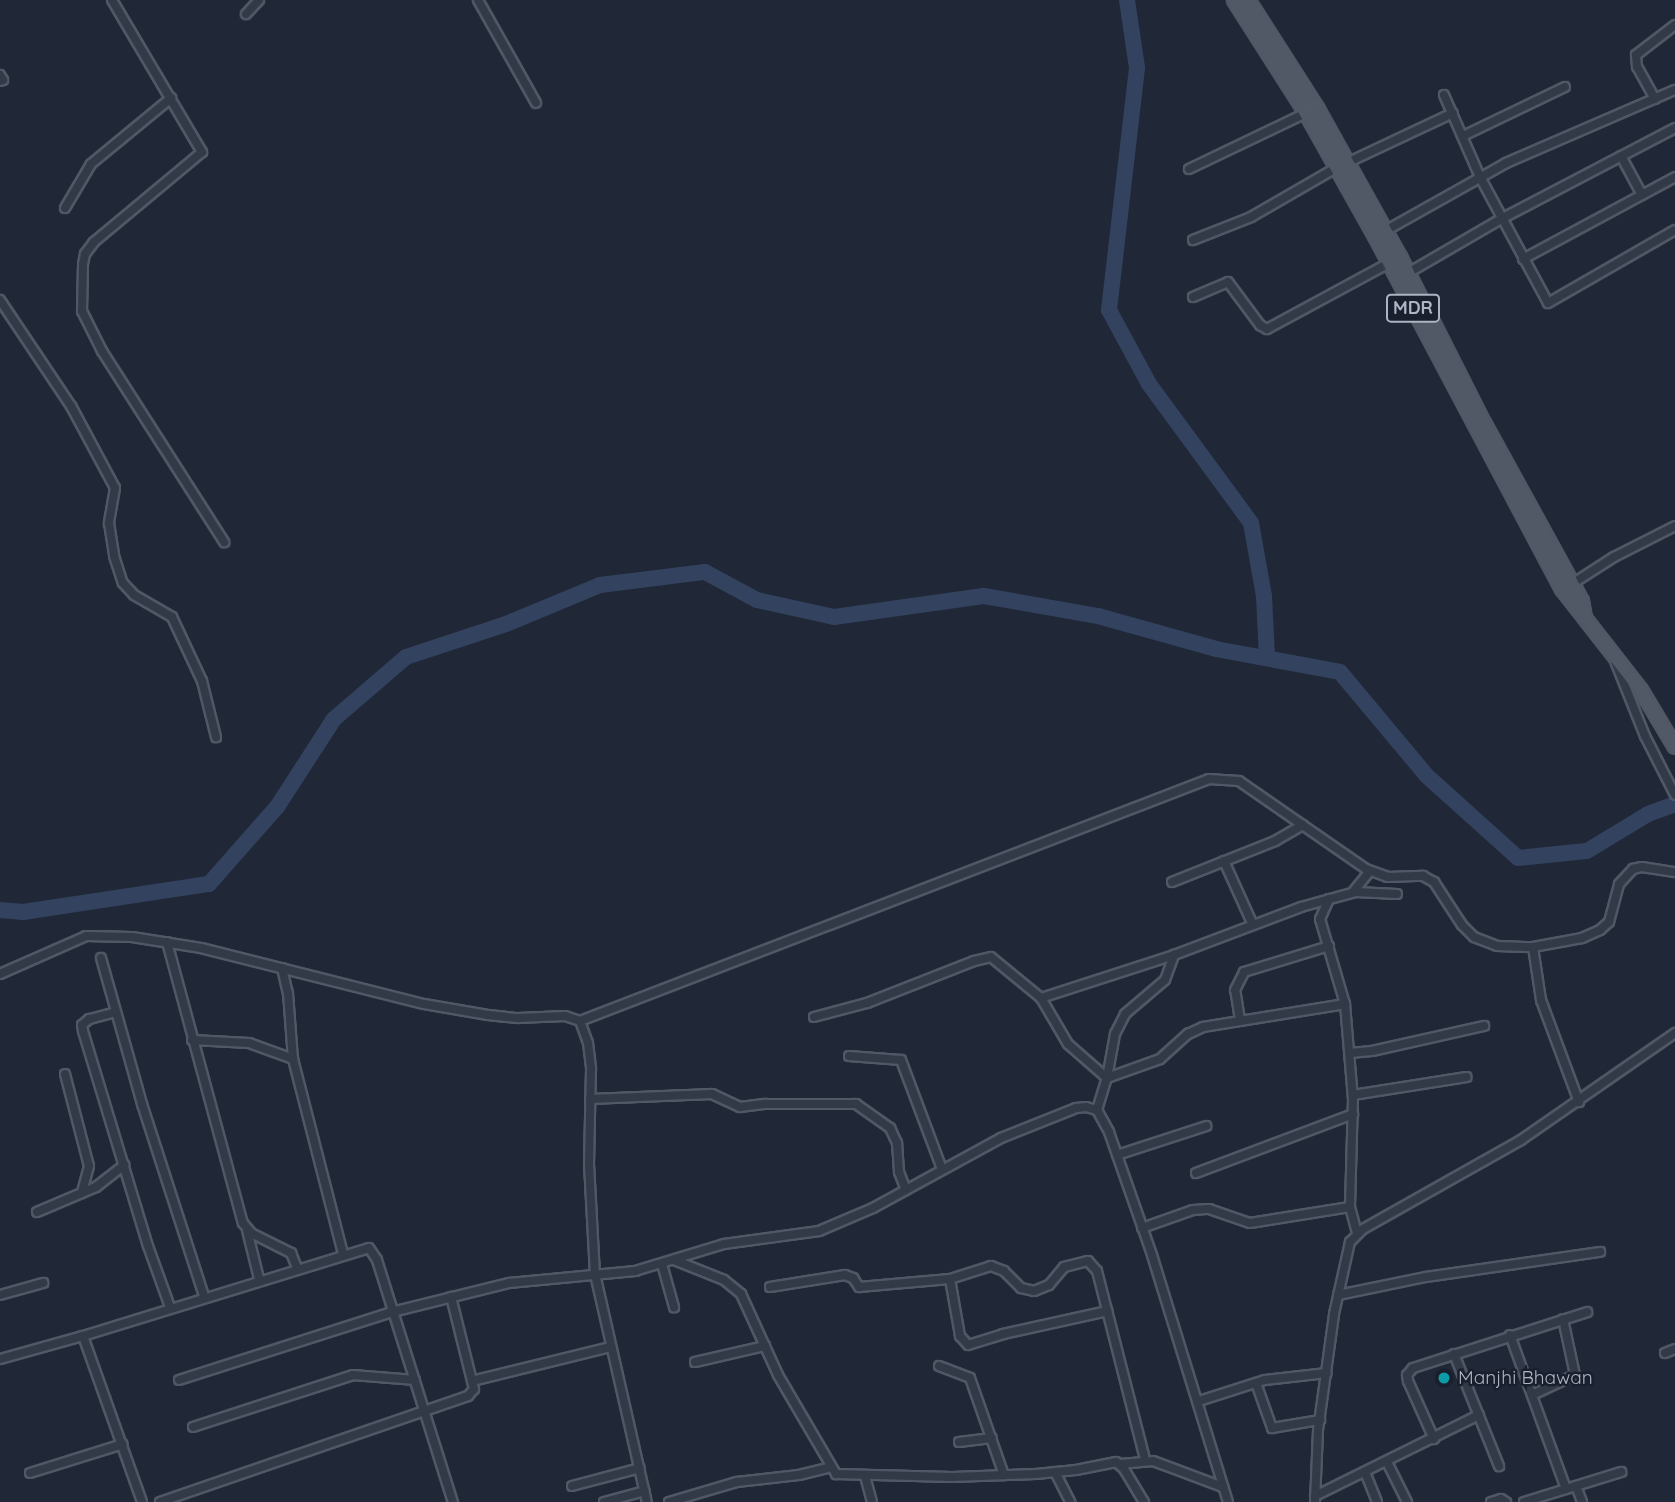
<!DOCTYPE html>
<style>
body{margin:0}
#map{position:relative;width:1675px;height:1502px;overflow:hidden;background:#202837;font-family:Quicksand,sans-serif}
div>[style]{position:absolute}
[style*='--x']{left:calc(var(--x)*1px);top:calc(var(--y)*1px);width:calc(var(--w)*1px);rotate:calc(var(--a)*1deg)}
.river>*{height:16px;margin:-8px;padding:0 8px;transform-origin:8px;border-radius:8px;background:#33425f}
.roads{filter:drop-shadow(2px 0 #515765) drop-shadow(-2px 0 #515765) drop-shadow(0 2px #515765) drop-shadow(0 -2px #515765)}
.street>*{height:8px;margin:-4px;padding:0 4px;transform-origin:4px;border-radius:4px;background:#333a47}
.primary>*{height:12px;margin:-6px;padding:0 6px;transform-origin:6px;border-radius:6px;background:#515967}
.dots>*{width:19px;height:19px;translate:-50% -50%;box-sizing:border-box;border:4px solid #191f2c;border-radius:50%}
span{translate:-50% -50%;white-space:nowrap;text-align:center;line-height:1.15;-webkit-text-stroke:5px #191f2c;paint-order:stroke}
.shield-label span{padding:2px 5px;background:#191f2c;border:2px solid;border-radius:5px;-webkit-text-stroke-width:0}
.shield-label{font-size:18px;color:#adb4c4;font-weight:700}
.poi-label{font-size:19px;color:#adb4c4}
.left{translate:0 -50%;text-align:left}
</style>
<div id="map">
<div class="river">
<div style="--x:1127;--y:0;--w:69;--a:81.6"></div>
<div style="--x:1137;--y:68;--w:244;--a:96.6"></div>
<div style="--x:1109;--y:310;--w:84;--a:61.6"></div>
<div style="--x:1149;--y:384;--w:172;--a:53.7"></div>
<div style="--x:1251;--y:523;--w:74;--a:79.9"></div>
<div style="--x:1264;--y:596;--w:62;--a:87.2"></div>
<div style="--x:0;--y:910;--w:23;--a:5"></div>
<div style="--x:23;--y:912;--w:188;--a:-8.6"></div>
<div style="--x:209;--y:884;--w:103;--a:-48.6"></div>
<div style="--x:277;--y:807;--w:105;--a:-57.1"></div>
<div style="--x:334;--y:719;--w:95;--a:-40.7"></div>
<div style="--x:406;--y:657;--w:105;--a:-18.3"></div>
<div style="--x:506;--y:624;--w:102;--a:-22.5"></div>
<div style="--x:600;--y:585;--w:106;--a:-7.1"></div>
<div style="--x:705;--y:572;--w:59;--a:28.3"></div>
<div style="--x:757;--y:600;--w:79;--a:12.4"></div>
<div style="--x:834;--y:617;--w:151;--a:-8"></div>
<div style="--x:984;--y:596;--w:116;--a:10"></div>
<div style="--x:1098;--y:616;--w:123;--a:15.6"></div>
<div style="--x:1216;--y:649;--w:126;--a:10.5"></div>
<div style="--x:1340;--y:672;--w:136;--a:50.1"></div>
<div style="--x:1427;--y:776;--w:122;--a:42"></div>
<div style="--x:1518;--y:858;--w:69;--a:-5.8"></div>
<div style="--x:1587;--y:851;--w:71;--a:-31.2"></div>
<div style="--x:1648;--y:814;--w:29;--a:-20"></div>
</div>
<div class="roads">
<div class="street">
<div style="--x:112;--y:0;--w:177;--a:59.4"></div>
<div style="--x:202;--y:152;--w:141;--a:140.2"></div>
<div style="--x:94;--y:242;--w:15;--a:127"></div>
<div style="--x:85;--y:254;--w:10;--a:101"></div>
<div style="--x:83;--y:264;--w:47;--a:91.2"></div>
<div style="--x:82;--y:311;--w:45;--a:63.4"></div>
<div style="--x:102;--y:351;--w:227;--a:57.4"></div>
<div style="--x:478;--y:0;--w:118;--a:60.6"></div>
<div style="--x:246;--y:14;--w:19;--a:-47"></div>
<div style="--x:0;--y:75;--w:6;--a:59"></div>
<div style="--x:3;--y:80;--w:3;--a:162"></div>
<div style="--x:1444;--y:95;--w:90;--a:66.3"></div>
<div style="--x:1480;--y:177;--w:143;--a:61.6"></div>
<div style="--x:1548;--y:303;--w:146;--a:-29.9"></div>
<div style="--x:1655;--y:99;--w:37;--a:-119"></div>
<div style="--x:1637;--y:67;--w:12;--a:-95"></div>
<div style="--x:1636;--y:55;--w:49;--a:-37.6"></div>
<div style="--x:1463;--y:136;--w:113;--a:-25.7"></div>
<div style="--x:1621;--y:156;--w:44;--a:61.7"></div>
<div style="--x:1189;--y:169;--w:130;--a:-25.6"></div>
<div style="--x:65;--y:208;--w:51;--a:-59.4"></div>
<div style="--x:91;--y:164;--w:104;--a:-39.5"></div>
<div style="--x:1385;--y:231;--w:139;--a:-29.3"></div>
<div style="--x:1506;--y:163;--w:184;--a:-23.4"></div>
<div style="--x:1193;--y:240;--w:62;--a:-21.6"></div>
<div style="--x:1251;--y:217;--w:98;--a:-30"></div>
<div style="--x:1336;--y:168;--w:129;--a:-25.2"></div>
<div style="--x:1523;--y:259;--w:173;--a:-28.3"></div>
<div style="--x:1408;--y:273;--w:108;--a:-30.1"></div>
<div style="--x:1501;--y:219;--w:196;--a:-27.6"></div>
<div style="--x:1193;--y:297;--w:38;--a:-23"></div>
<div style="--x:1228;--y:282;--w:54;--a:53.3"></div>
<div style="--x:1260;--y:325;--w:8;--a:30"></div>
<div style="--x:1267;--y:329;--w:139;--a:-28.4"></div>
<div style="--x:0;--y:300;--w:128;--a:56.2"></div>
<div style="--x:71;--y:406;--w:93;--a:61.8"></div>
<div style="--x:115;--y:488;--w:36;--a:100"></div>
<div style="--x:109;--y:523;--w:33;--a:81"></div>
<div style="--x:114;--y:556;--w:28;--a:72"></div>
<div style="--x:123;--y:583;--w:16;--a:47"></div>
<div style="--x:134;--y:595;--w:44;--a:30.1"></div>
<div style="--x:172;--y:617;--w:71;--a:64.9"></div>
<div style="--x:202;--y:681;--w:58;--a:76"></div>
<div style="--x:1572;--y:584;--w:50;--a:-32.7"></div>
<div style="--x:1614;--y:557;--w:68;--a:-26.9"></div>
<div style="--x:1615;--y:661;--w:81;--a:68.2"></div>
<div style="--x:1645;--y:736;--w:66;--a:63"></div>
<div style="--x:1224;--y:861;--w:68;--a:65.7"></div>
<div style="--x:1172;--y:882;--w:111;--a:-21.7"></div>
<div style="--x:1275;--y:841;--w:32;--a:-30"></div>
<div style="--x:1353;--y:892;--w:27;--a:-51"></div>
<div style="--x:1329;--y:899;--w:22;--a:114"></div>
<div style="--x:1320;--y:919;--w:89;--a:73.6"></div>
<div style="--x:1345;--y:1004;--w:95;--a:85.2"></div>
<div style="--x:1353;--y:1099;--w:108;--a:91.6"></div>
<div style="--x:1350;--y:1207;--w:28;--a:75"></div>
<div style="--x:167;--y:942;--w:291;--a:74.9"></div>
<div style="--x:243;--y:1223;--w:13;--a:51"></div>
<div style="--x:251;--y:1233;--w:45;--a:26.6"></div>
<div style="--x:291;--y:1253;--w:16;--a:68"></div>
<div style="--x:1533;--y:947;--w:54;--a:81.4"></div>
<div style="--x:1541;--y:1000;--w:109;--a:69.6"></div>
<div style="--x:101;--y:958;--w:152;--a:74.3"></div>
<div style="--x:142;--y:1104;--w:202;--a:72.1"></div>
<div style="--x:282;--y:968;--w:26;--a:77"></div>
<div style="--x:288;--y:993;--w:66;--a:85.7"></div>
<div style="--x:293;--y:1059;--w:201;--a:75.6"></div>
<div style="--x:0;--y:974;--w:94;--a:-23.8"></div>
<div style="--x:86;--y:936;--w:46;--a:1.2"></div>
<div style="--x:132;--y:937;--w:70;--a:9.1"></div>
<div style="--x:201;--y:948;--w:230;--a:14.1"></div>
<div style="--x:424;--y:1004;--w:65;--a:9.8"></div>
<div style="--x:488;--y:1015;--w:30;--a:6"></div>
<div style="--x:518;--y:1018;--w:47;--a:-2.4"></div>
<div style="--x:565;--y:1016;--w:16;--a:18"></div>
<div style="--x:580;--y:1021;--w:23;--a:70"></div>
<div style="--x:588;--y:1043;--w:26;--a:83"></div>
<div style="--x:591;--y:1069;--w:95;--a:91.2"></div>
<div style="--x:589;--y:1164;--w:110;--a:86.9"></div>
<div style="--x:595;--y:1274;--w:234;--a:77.2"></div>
<div style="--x:1041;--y:998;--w:140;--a:-17.9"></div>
<div style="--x:1174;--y:955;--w:136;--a:-20.7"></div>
<div style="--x:1301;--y:907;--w:57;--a:-15.3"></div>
<div style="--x:1356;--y:892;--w:41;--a:2.8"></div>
<div style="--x:116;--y:1012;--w:28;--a:165"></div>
<div style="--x:89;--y:1019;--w:9;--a:139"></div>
<div style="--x:82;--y:1025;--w:6;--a:81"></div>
<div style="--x:83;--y:1031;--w:225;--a:73.2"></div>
<div style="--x:148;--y:1246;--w:65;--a:70.2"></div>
<div style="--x:814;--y:1017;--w:55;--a:-14.8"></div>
<div style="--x:867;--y:1003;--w:115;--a:-21.4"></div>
<div style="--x:974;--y:961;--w:17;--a:-13"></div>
<div style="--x:991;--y:957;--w:65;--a:39.4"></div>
<div style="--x:1041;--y:998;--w:53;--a:59.6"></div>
<div style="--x:1068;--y:1044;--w:52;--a:41.1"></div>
<div style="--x:1107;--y:1078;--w:56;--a:-19.7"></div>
<div style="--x:1160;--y:1059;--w:38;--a:-42"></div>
<div style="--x:1188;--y:1034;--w:17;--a:-25"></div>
<div style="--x:1203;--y:1027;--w:144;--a:-9.2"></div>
<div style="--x:1240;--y:1020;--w:30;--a:-99"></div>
<div style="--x:1235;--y:990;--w:20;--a:-63"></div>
<div style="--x:1244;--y:972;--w:89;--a:-17"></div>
<div style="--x:580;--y:1021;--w:674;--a:-21.04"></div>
<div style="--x:1209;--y:779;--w:30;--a:4"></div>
<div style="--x:1239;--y:781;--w:155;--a:34.7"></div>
<div style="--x:1366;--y:869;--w:23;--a:20"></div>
<div style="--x:1388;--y:877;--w:35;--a:-2"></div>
<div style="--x:1423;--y:876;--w:13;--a:29"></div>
<div style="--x:1434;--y:882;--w:51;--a:56.9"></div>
<div style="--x:1462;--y:925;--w:17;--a:45"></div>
<div style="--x:1474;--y:937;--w:25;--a:21"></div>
<div style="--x:1497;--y:946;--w:36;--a:2"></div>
<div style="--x:1533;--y:947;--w:50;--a:-10.4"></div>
<div style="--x:1582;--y:938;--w:20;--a:-24"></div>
<div style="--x:1600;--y:930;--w:12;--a:-42"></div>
<div style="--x:1609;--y:922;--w:39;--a:-75"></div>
<div style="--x:1619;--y:884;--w:21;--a:-47"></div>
<div style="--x:1633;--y:869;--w:9;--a:-13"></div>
<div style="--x:1642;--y:867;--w:33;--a:9"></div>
<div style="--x:192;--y:1040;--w:57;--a:3"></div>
<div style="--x:249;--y:1043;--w:47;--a:20"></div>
<div style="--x:1350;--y:1053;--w:22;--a:-5"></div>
<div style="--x:1372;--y:1051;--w:115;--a:-12.6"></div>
<div style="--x:849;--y:1056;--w:52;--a:4.4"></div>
<div style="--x:901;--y:1060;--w:116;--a:69.4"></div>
<div style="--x:65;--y:1074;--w:95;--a:75.4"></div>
<div style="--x:89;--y:1166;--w:28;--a:105"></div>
<div style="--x:1353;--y:1095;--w:115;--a:-9"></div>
<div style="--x:590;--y:1099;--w:122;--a:-2.3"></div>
<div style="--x:712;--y:1094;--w:31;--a:25"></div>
<div style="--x:740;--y:1107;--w:26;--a:-7"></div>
<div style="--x:766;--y:1104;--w:90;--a:0"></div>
<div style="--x:856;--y:1104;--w:42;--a:35.2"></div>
<div style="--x:890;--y:1128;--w:17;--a:65"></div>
<div style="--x:897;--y:1143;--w:29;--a:86"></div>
<div style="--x:899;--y:1172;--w:19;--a:69"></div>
<div style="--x:1097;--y:1110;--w:34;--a:-73"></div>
<div style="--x:1107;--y:1078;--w:45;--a:-79.7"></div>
<div style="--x:1115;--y:1034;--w:22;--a:-63"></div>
<div style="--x:1125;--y:1014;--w:52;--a:-40.4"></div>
<div style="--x:1165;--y:980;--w:27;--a:-70"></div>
<div style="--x:1117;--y:1155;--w:94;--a:-18"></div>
<div style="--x:1196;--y:1173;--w:168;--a:-20.6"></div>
<div style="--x:37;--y:1212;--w:64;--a:-23"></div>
<div style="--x:96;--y:1187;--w:36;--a:-38"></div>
<div style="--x:1142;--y:1228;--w:54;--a:-19.4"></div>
<div style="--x:1193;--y:1210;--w:16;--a:-4"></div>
<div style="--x:1209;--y:1209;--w:43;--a:18.9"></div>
<div style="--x:1250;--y:1223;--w:101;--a:-9.1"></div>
<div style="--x:247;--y:1230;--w:50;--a:76.2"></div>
<div style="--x:674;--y:1260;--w:54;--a:21.8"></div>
<div style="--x:724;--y:1280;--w:22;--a:39"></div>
<div style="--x:741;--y:1294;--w:89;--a:65.4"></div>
<div style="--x:778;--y:1375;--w:115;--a:59.6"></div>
<div style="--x:836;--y:1474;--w:116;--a:1.5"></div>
<div style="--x:952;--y:1477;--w:84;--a:-2"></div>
<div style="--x:1036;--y:1474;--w:40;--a:-5.7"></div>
<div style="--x:1076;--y:1470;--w:41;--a:-11.3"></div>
<div style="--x:1116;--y:1462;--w:11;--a:41"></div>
<div style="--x:1124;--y:1469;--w:39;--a:59"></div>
<div style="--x:662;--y:1264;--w:45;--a:74.4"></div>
<div style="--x:950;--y:1279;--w:58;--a:80"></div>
<div style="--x:960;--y:1336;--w:12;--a:48"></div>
<div style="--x:968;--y:1345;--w:37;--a:-17"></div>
<div style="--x:1003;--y:1334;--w:107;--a:-12.4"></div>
<div style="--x:770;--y:1287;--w:76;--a:-9.1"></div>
<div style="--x:845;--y:1275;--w:9;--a:21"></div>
<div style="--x:853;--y:1278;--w:11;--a:56"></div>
<div style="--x:859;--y:1287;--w:91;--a:-5"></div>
<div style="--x:950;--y:1279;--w:43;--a:-17.6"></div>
<div style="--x:991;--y:1266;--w:14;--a:21"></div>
<div style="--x:1004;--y:1271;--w:24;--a:45"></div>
<div style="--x:1021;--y:1288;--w:13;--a:13"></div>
<div style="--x:1034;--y:1291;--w:16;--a:-22"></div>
<div style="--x:1049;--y:1285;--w:23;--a:-50"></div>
<div style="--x:1064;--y:1267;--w:25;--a:-14"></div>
<div style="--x:1088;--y:1261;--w:13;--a:48"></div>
<div style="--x:1097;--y:1271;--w:195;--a:75.7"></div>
<div style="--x:0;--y:1295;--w:45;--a:-15.6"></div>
<div style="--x:1338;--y:1295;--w:90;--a:-11.6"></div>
<div style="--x:1426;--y:1277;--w:176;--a:-8.2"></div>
<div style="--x:1510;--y:1335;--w:164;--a:70"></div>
<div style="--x:83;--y:1336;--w:299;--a:-17.1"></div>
<div style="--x:369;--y:1248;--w:14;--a:56"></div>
<div style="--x:377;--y:1260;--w:254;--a:72.6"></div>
<div style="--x:1665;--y:1353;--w:11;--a:-22"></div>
<div style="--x:1454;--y:1354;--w:121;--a:68.1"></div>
<div style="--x:0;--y:1359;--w:86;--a:-15.5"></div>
<div style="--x:83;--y:1336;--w:176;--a:70.4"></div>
<div style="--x:695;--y:1362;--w:72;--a:-12.9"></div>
<div style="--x:939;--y:1366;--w:33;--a:21"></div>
<div style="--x:970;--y:1378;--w:103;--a:70.7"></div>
<div style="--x:179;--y:1380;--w:224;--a:-17.7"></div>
<div style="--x:392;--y:1312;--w:121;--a:-13.9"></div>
<div style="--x:509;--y:1283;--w:127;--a:-5.4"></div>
<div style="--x:635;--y:1271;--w:93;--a:-16.9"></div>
<div style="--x:724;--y:1244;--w:96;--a:-7.8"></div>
<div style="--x:819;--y:1231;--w:59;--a:-23.1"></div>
<div style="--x:873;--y:1208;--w:146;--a:-28.7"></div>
<div style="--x:1001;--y:1138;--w:81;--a:-21.8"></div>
<div style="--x:1076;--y:1108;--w:10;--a:-6"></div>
<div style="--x:1086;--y:1107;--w:11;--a:15"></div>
<div style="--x:1097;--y:1110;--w:25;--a:61"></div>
<div style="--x:1109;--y:1132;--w:130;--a:70.7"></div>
<div style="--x:1152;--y:1255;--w:258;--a:72.9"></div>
<div style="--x:472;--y:1381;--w:142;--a:-13.8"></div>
<div style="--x:1256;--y:1383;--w:48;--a:70.4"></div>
<div style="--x:1272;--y:1428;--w:49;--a:-9.5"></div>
<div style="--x:1532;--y:1395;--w:47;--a:-24.9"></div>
<div style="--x:1575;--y:1375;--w:57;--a:-102.1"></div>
<div style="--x:1199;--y:1401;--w:69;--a:-17.7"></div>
<div style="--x:1265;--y:1380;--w:62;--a:-6.4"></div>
<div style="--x:193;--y:1427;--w:168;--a:-18"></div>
<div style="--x:353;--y:1375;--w:62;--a:4.6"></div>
<div style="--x:1434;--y:1439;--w:64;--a:-114.1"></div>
<div style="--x:1408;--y:1381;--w:6;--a:-99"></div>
<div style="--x:1407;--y:1375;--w:9;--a:-49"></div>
<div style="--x:1413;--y:1368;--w:183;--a:-17.8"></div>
<div style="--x:959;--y:1442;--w:33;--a:-7"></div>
<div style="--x:1387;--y:1462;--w:45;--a:63.4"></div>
<div style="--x:1120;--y:1464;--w:33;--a:-5"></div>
<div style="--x:1153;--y:1461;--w:75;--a:20.4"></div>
<div style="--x:1055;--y:1472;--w:34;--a:63"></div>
<div style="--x:1365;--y:1472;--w:32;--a:68"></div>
<div style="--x:30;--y:1473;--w:97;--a:-17.3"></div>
<div style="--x:865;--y:1476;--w:27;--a:75"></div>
<div style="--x:572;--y:1486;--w:70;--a:-14.8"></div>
<div style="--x:1576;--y:1486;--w:17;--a:69"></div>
<div style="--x:1315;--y:1496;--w:183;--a:-26.3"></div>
<div style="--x:160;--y:1502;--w:326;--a:-19"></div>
<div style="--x:468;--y:1396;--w:9;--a:-49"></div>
<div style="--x:474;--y:1389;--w:95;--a:-104"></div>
<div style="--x:604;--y:1502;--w:42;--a:-15"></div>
<div style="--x:669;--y:1502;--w:71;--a:-16.4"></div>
<div style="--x:737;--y:1482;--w:62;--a:-6.4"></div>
<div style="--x:799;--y:1475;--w:32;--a:-14"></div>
<div style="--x:1315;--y:1502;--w:72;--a:-87.6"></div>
<div style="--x:1318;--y:1430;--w:117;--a:-82.1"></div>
<div style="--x:1334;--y:1314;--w:74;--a:-77.5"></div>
<div style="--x:1350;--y:1242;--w:18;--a:-45"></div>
<div style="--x:1363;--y:1229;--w:181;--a:-29.4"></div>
<div style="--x:1521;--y:1140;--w:188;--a:-34.8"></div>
<div style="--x:1491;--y:1502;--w:10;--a:-17"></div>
<div style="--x:1501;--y:1499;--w:6;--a:31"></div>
<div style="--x:1524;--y:1502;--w:102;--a:-17.2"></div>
</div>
<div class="primary">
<div style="--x:1234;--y:0;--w:134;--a:57.5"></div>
<div style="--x:1306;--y:113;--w:141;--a:60.7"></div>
<div style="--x:1375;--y:236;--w:399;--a:62.1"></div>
<div style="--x:1562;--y:589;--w:128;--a:52"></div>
<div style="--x:1641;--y:690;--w:66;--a:59.2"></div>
<div style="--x:1248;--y:0;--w:128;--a:57.4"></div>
<div style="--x:1317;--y:108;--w:171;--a:60.9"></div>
<div style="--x:1400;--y:257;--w:186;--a:63.2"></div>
<div style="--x:1484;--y:423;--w:203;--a:61.2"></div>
<div style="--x:1582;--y:601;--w:17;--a:80"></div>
</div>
</div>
<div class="dots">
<div style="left:1444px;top:1378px;background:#0f9aa8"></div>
</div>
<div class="shield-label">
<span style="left:1413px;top:308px">MDR</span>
</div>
<div class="poi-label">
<span class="left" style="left:1458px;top:1378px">Manjhi Bhawan</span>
</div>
</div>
